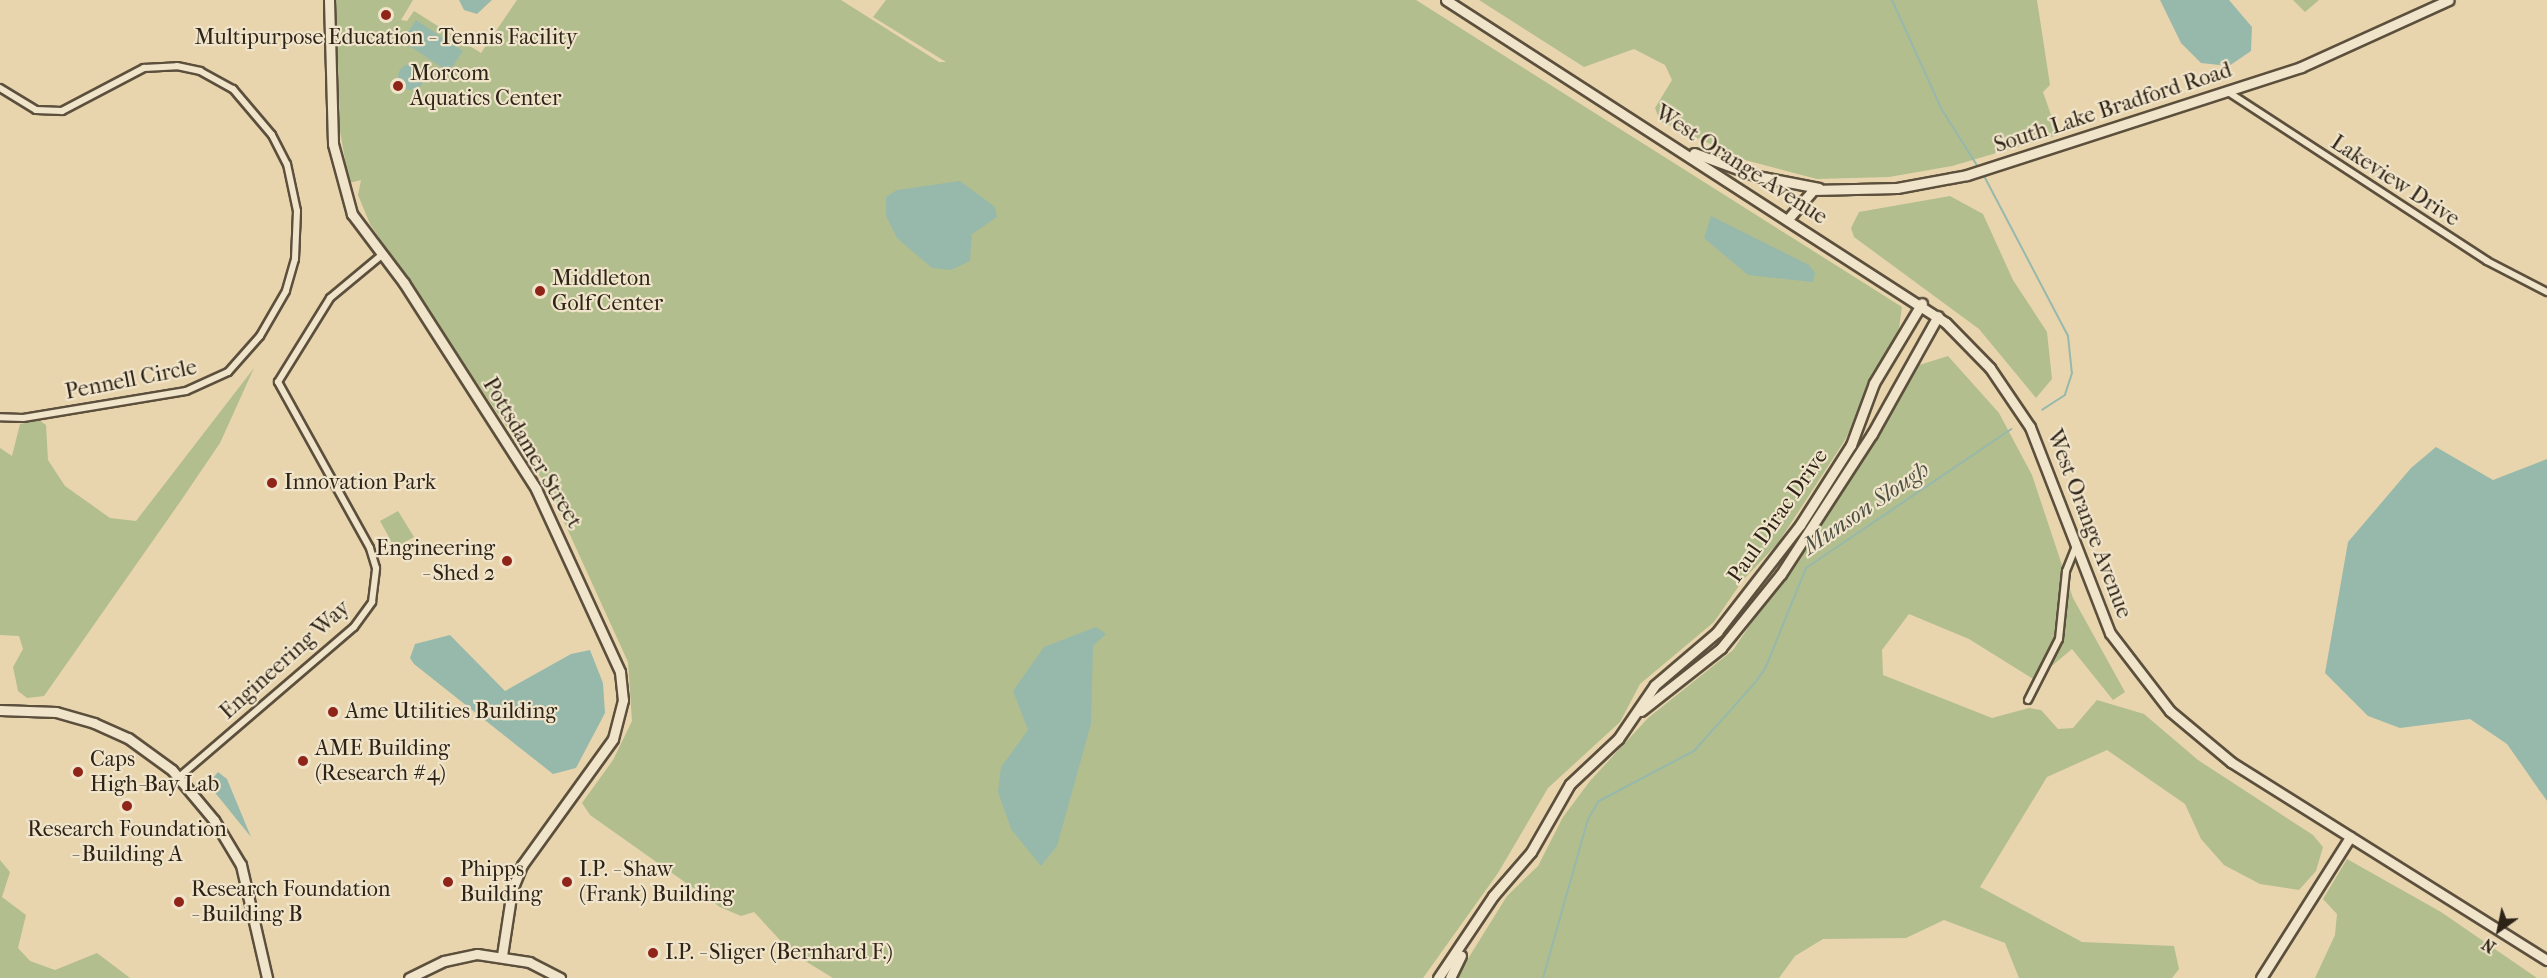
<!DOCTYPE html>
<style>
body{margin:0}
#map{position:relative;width:2547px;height:978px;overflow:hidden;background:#e8d5ae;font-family:"IM FELL French Canon",serif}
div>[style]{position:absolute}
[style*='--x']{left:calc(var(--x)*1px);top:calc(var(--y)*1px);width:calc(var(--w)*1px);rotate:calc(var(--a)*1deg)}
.green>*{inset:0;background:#b2be8d}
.water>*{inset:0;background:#97b9ac}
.round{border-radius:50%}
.stream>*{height:2px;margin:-1px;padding:0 1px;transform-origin:1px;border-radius:1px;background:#97b9ac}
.roads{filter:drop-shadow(2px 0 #5c503d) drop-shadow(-2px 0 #5c503d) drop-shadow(0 2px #5c503d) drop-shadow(0 -2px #5c503d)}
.street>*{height:6px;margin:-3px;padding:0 3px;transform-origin:3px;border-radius:3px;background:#f0e4ca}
.secondary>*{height:9px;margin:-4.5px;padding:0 4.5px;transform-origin:4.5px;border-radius:4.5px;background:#f0e4ca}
.dots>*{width:16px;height:16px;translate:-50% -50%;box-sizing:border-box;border:3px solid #f0e4ca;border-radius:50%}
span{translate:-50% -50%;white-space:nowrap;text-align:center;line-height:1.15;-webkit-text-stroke:4.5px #f0e4ca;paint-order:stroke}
.poi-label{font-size:22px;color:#2d2317}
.left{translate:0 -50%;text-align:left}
.right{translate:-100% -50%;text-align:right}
.street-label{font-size:22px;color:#2d2317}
.water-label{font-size:24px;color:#4d5044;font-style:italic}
.north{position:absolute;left:2469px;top:900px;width:60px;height:60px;-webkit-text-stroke:4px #f0e4ca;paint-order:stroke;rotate:213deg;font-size:16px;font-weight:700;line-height:24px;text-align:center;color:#2d2317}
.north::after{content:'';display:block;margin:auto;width:21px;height:27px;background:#2d2317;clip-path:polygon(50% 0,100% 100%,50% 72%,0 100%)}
</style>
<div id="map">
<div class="green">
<div style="clip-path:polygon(336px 0,413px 0,401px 20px,407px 21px,414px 11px,481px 53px,517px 0,841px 0,939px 62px,946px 62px,873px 17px,886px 0,1416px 0,1902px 307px,1899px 328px,1845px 440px,1778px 543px,1743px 580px,1714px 622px,1640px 684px,1620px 722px,1548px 788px,1498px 873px,1423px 978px,833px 978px,792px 953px,754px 912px,741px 916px,720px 907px,590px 815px,582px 803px,613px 760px,632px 721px,628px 662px,550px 491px,370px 224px,358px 195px,361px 180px,349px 183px,340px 131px)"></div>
<div style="clip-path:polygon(1479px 0,2037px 0,2050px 85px,2043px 92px,2058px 135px,1952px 166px,1889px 177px,1817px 179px,1745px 160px,1660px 121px,1655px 108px,1672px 80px,1665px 65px,1634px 49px,1584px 67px)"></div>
<div style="clip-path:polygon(2293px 0,2319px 0,2305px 12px)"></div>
<div style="clip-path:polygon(1950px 196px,1983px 214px,2013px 280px,2047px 332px,2052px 379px,2036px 398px,1979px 329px,1854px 237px,1851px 228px,1859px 212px)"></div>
<div style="clip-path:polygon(1948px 356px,1999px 413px,2032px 475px,2073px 598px,2125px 692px,2113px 700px,2072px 649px,2035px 680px,1969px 639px,1909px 614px,1882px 650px,1883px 675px,1992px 718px,2029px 708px,2041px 710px,2058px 729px,2073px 728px,2097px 700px,2144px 714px,2198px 760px,2313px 835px,2323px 847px,2316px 871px,2299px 890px,2260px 884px,2224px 865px,2201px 839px,2185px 804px,2107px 750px,2047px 777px,1980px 887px,2082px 942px,2174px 946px,2179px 969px,2172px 978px,2019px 978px,2005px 943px,1944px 920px,1906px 938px,1823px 939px,1795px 956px,1779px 978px,1456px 978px,1507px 896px,1538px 866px,1563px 817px,1590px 781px,1648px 718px,1733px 650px,1882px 430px,1913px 367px)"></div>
<div style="clip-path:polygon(254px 368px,220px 443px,180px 502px,44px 696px,27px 698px,18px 691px,13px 667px,23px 649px,19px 636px,0 635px,0 448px,12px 456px,20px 424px,39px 420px,46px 425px,48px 460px,65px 486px,110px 518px,136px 521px)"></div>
<div style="clip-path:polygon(398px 511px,414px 537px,395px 548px,380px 521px)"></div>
<div style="clip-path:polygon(2347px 859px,2441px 912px,2537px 978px,2315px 978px,2335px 935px,2337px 914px,2323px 899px)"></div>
<div style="clip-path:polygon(0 860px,10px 872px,2px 897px,26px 915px,18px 948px,30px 961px,55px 970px,97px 953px,130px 978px,0 978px)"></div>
</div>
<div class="water">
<div style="clip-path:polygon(459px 0,492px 0,477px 14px,464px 10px)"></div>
<div style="clip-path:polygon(2160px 0,2229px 0,2252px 27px,2251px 51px,2229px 66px,2201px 63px,2181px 43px)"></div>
<div style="clip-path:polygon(416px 20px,463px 51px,449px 72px,402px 41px)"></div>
<div class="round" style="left:398px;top:64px;width:26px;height:26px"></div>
<div style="clip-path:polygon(960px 181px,995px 207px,997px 217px,972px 234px,970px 261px,951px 270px,932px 268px,897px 238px,886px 216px,886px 197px,897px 190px)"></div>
<div style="clip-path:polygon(1711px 216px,1809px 265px,1815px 273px,1813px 282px,1748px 275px,1704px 238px)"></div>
<div style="clip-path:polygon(2436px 447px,2493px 480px,2547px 459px,2547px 801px,2507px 744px,2470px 719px,2400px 728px,2368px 716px,2325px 673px,2348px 542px,2411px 468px)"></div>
<div style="clip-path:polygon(1096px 627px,1106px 634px,1093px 646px,1091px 724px,1057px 846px,1041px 866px,1011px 829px,998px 792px,1001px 767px,1028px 730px,1013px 691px,1044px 647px)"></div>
<div style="clip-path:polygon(450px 635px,505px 691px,571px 654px,590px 650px,603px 683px,605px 713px,576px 768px,553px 774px,414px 664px,410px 658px,415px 644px)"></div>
<div style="clip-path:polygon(218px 772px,227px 779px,251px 837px,208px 784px)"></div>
</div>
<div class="stream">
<div style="--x:1892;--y:0;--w:121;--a:65.6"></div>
<div style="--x:1942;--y:110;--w:67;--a:57.7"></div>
<div style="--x:1983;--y:174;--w:183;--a:62.3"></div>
<div style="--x:2068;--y:336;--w:37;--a:84"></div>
<div style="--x:2072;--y:373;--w:23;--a:108"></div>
<div style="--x:2065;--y:395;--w:27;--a:147"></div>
<div style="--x:1543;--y:978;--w:165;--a:-74.2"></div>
<div style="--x:1588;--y:819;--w:21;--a:-59"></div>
<div style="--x:1599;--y:801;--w:107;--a:-27.8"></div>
<div style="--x:1694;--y:751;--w:90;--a:-48.2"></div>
<div style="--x:1754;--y:684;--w:19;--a:-54"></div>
<div style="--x:1765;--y:669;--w:109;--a:-67.9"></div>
<div style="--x:1806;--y:568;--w:248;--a:-34.1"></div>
</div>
<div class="roads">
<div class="street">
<div style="--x:0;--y:88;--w:42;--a:31.4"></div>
<div style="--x:36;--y:110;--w:26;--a:2"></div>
<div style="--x:62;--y:111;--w:93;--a:-27.7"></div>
<div style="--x:144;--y:68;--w:33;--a:-3"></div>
<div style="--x:177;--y:66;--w:24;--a:12"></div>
<div style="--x:200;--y:71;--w:38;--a:29"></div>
<div style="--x:233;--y:89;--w:60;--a:49.7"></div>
<div style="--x:272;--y:135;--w:33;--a:63"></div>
<div style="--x:287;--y:164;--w:48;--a:78"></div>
<div style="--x:297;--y:211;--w:48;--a:92.4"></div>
<div style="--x:295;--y:259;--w:33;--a:106"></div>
<div style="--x:286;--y:291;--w:52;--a:120"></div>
<div style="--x:260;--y:336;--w:48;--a:131.6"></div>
<div style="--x:228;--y:372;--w:46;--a:155.7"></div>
<div style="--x:186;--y:391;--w:165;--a:170.6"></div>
<div style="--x:23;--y:418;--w:23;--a:-178"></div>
<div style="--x:2228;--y:92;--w:309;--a:33.1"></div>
<div style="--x:2487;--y:261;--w:68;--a:27.3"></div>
<div style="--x:2028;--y:700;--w:68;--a:-63.1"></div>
<div style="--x:2059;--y:639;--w:68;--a:-84.1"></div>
<div style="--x:2066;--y:571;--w:24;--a:-68"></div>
<div style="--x:179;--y:777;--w:230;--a:-40.6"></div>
<div style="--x:354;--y:627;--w:31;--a:-54"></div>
<div style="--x:372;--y:602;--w:34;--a:-83"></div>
<div style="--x:376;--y:568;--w:21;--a:-107"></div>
<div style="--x:370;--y:548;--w:190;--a:-119"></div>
<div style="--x:278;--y:382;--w:99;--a:-58.2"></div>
<div style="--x:330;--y:298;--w:69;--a:-39.7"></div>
</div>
<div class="secondary">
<div style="--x:329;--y:0;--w:144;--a:88.4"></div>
<div style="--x:333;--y:144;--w:73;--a:74.8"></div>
<div style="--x:352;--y:214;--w:86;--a:53"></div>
<div style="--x:404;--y:283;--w:245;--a:57.3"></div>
<div style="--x:536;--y:489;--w:201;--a:65.3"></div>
<div style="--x:620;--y:672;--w:28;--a:84"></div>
<div style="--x:623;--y:700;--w:40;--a:104.4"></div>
<div style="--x:613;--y:739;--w:155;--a:125.8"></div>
<div style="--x:522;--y:865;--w:27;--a:112"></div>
<div style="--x:512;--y:890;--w:66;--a:98.7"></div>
<div style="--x:1446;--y:0;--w:595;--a:32.86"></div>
<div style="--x:1946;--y:323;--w:63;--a:45.6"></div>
<div style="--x:1990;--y:368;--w:71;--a:55.9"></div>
<div style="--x:2030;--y:427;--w:221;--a:68.8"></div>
<div style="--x:2110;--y:633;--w:98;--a:52.4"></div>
<div style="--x:2170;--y:711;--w:80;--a:39.9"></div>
<div style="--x:2231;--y:762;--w:373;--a:32.1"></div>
<div style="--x:1694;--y:153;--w:67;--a:20.1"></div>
<div style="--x:1757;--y:176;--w:63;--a:11"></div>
<div style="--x:1788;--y:219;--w:38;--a:-49"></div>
<div style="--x:1813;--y:190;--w:84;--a:-1.4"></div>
<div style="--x:1897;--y:188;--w:71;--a:-10.5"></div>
<div style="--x:1967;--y:175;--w:351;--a:-17.9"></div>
<div style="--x:2301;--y:67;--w:162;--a:-24.4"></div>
<div style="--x:0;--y:710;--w:56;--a:2"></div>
<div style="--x:56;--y:712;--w:40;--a:16"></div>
<div style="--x:94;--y:723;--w:37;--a:24"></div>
<div style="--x:128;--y:738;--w:54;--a:36"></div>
<div style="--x:172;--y:770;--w:65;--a:50"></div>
<div style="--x:214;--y:820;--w:52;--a:59"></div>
<div style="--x:241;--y:865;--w:116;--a:77"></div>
<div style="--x:1641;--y:711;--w:102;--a:-38.2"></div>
<div style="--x:1721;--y:648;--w:95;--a:-51"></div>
<div style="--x:1781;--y:574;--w:167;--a:-57"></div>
<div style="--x:1872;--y:434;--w:135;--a:-60.8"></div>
<div style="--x:409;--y:978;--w:39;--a:-26"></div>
<div style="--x:444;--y:961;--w:34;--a:-12"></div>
<div style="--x:477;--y:954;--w:53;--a:8.7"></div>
<div style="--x:529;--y:962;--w:35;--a:27"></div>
<div style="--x:1438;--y:978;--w:99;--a:-56.1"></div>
<div style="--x:1493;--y:896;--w:58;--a:-49.2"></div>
<div style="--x:1531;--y:852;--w:78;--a:-60.2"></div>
<div style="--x:1570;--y:784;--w:66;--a:-43.2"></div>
<div style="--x:1618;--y:739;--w:65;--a:-55.6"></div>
<div style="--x:1655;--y:685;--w:82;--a:-40.5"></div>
<div style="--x:1717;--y:632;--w:135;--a:-52.2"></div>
<div style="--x:1800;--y:525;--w:95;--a:-57.5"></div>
<div style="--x:1851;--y:445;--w:66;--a:-69.6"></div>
<div style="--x:1874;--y:383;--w:93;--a:-59"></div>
<div style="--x:1450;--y:978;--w:25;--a:-64"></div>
<div style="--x:2261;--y:978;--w:167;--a:-57.7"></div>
</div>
</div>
<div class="dots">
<div style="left:386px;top:15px;background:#8f2418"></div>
<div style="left:398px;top:86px;background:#8f2418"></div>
<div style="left:540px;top:291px;background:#8f2418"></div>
<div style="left:272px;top:483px;background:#8f2418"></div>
<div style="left:507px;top:561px;background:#8f2418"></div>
<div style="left:333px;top:712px;background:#8f2418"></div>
<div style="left:303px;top:761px;background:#8f2418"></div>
<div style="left:78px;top:772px;background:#8f2418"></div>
<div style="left:127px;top:806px;background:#8f2418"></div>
<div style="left:448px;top:882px;background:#8f2418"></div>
<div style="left:567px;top:882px;background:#8f2418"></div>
<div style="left:179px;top:902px;background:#8f2418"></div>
<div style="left:653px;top:953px;background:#8f2418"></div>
</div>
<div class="poi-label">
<span style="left:386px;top:38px">Multipurpose Education - Tennis Facility</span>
<span class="left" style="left:410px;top:86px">Morcom<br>Aquatics Center</span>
<span class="left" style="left:552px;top:291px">Middleton<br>Golf Center</span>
<span class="left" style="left:284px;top:483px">Innovation Park</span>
<span class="right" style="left:495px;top:561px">Engineering<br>- Shed 2</span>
<span class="left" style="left:345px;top:712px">Ame Utilities Building</span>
<span class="left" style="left:315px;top:761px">AME Building<br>(Research #4)</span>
<span class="left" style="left:90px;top:772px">Caps<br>High-Bay Lab</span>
<span style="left:127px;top:842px">Research Foundation<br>- Building A</span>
<span class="left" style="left:460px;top:882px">Phipps<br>Building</span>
<span class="left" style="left:579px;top:882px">I.P. - Shaw<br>(Frank) Building</span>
<span class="left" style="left:191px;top:902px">Research Foundation<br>- Building B</span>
<span class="left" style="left:665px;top:953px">I.P. - Sliger (Bernhard F.)</span>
</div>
<div class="street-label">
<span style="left:2113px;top:108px;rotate:-18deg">South Lake Bradford Road</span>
<span style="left:1741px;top:165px;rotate:33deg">West Orange Avenue</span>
<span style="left:2395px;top:181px;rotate:33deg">Lakeview Drive</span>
<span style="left:131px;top:380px;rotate:-11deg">Pennell Circle</span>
<span style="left:532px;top:453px;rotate:59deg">Pottsdamer Street</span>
<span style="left:1778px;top:516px;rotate:-55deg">Paul Dirac Drive</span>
<span style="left:2089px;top:524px;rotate:69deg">West Orange Avenue</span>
<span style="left:285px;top:660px;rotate:-42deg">Engineering Way</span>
</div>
<div class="water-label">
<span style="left:1866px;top:508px;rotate:-34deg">Munson Slough</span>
</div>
<div class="north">N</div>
</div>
